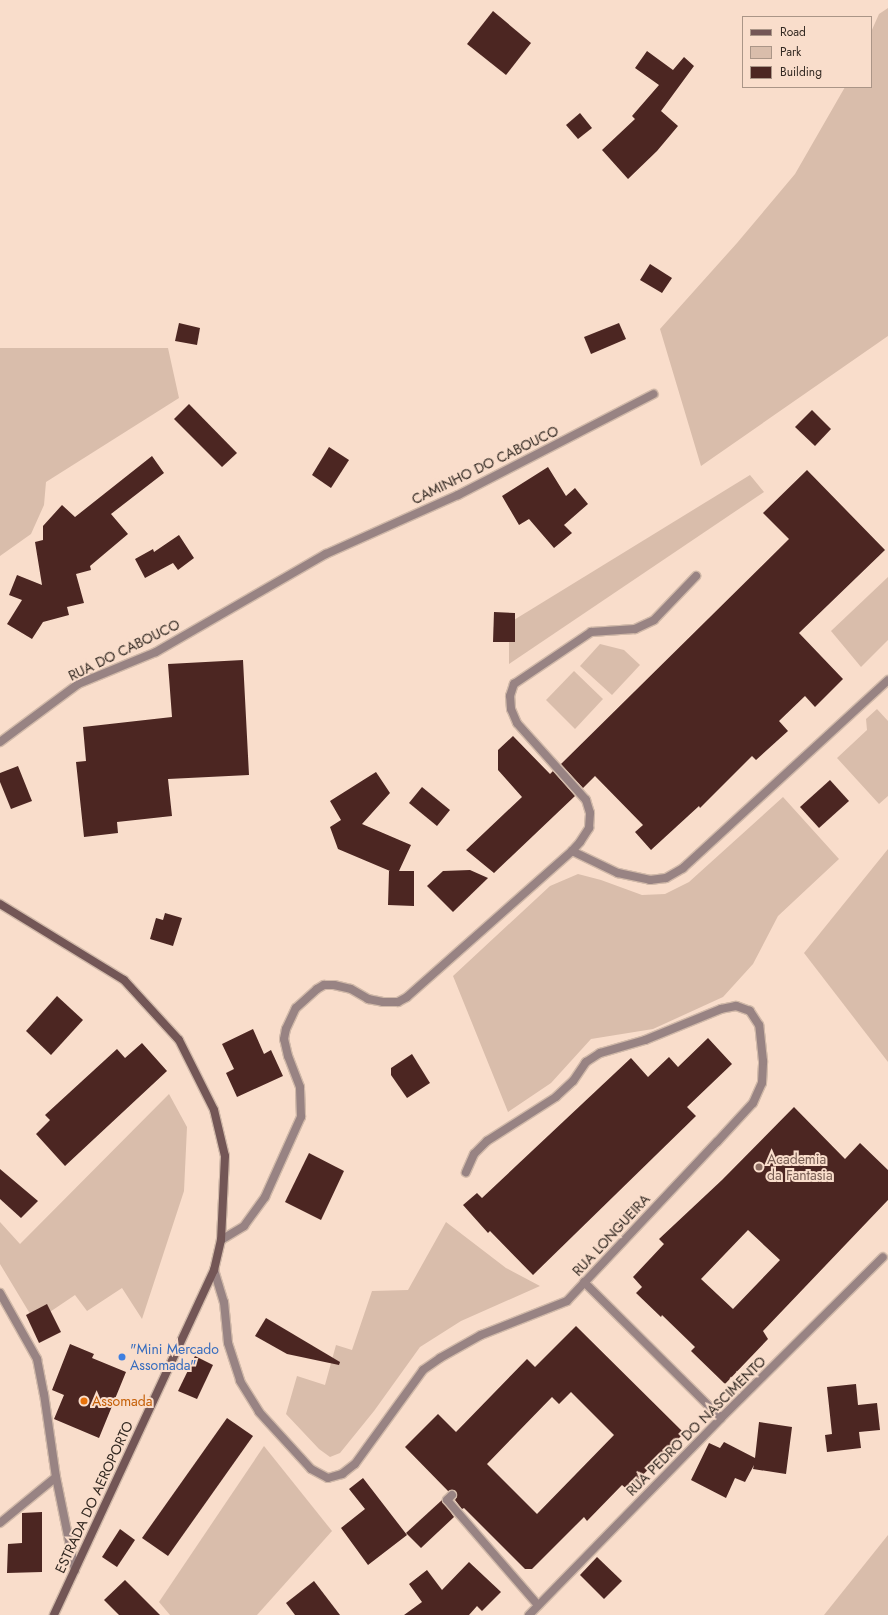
<!DOCTYPE html>
<style>
body{margin:0}
#map{position:relative;width:888px;height:1615px;overflow:hidden;background:#f9ddcb;font-family:Jost,sans-serif}
div>[style]{position:absolute}
[style*='--x']{left:calc(var(--x)*1px);top:calc(var(--y)*1px);width:calc(var(--w)*1px);rotate:calc(var(--a)*1deg)}
.green>*{inset:0;background:#d9bdab}
.building>*{inset:0;background:#4c2622}
.roads{filter:drop-shadow(1px 0 #d1b9a9) drop-shadow(-1px 0 #d1b9a9) drop-shadow(0 1px #d1b9a9) drop-shadow(0 -1px #d1b9a9)}
.lane>*{height:8px;margin:-4px;padding:0 4px;transform-origin:4px;border-radius:4px;background:#988383}
.street>*{height:8px;margin:-4px;padding:0 4px;transform-origin:4px;border-radius:4px;background:#988383}
.secondary>*{height:8px;margin:-4px;padding:0 4px;transform-origin:4px;border-radius:4px;background:#735656}
.dots>*{width:11px;height:11px;translate:-50% -50%;box-sizing:border-box;border:2px solid #f9ddcb;border-radius:50%}
span{translate:-50% -50%;white-space:nowrap;text-align:center;line-height:1.15;-webkit-text-stroke:4px #f9ddcb;paint-order:stroke}
.street-label{font-size:14px;color:#332922}
.education-label{font-size:14px;color:#785e54}
.left{translate:0 -50%;text-align:left}
.shop-label{font-size:14px;color:#366cbe}
.food-label{font-size:14px;color:#c56008}
.legend{position:absolute;left:742px;top:16px;width:130px;height:72px;box-sizing:border-box;background:#f9ddcb;border:1px solid #aa9587;margin:0;padding:5px 7px;list-style:none;font-size:12px;color:#332922}
.legend li{display:flex;align-items:center;gap:8px;height:20px}
.legend b{width:20px;border:1px solid #aa9587}
</style>
<div id="map">
<div class="green">
<div style="clip-path:polygon(888px 8px,888px 336px,701px 466px,660px 329px,737px 243px,795px 174px,845px 87px,871px 87px,871px 32px,879px 14px)"></div>
<div style="clip-path:polygon(0 348px,168px 348px,179px 398px,46px 482px,44px 505px,31px 534px,0 556px)"></div>
<div style="clip-path:polygon(750px 475px,764px 492px,509px 664px,509px 623px)"></div>
<div style="clip-path:polygon(888px 577px,888px 640px,861px 667px,831px 631px)"></div>
<div style="clip-path:polygon(600px 644px,624px 650px,640px 665px,612px 695px,580px 666px)"></div>
<div style="clip-path:polygon(574px 671px,603px 699px,575px 729px,546px 700px)"></div>
<div style="clip-path:polygon(877px 709px,888px 721px,888px 796px,879px 804px,837px 758px,867px 730px,866px 719px)"></div>
<div style="clip-path:polygon(783px 797px,839px 859px,778px 916px,753px 964px,723px 997px,653px 1029px,591px 1039px,551px 1083px,508px 1112px,453px 976px,550px 886px,578px 874px,601px 880px,642px 895px,665px 894px,689px 882px)"></div>
<div style="clip-path:polygon(888px 849px,888px 1062px,804px 953px)"></div>
<div style="clip-path:polygon(169px 1094px,187px 1127px,184px 1191px,142px 1319px,122px 1288px,87px 1311px,75px 1295px,35px 1322px,0 1264px,0 1222px,20px 1244px)"></div>
<div style="clip-path:polygon(446px 1222px,506px 1268px,540px 1286px,461px 1321px,420px 1347px,374px 1411px,340px 1453px,330px 1457px,319px 1449px,286px 1414px,297px 1376px,325px 1385px,336px 1345px,352px 1350px,372px 1291px,408px 1290px)"></div>
<div style="clip-path:polygon(264px 1446px,332px 1531px,257px 1615px,170px 1615px,159px 1602px)"></div>
<div style="clip-path:polygon(888px 1535px,888px 1615px,824px 1615px)"></div>
</div>
<div class="building">
<div style="clip-path:polygon(493px 11px,531px 43px,506px 75px,467px 44px)"></div>
<div style="clip-path:polygon(647px 51px,673px 70px,684px 57px,694px 66px,661px 111px,678px 126px,657px 151px,628px 179px,602px 150px,635px 119px,632px 116px,659px 85px,635px 68px)"></div>
<div style="clip-path:polygon(580px 113px,592px 128px,578px 139px,566px 125px)"></div>
<div style="clip-path:polygon(650px 264px,672px 278px,662px 293px,640px 280px)"></div>
<div style="clip-path:polygon(179px 323px,200px 328px,197px 345px,175px 341px)"></div>
<div style="clip-path:polygon(619px 323px,626px 339px,591px 354px,584px 337px)"></div>
<div style="clip-path:polygon(189px 404px,237px 453px,222px 467px,174px 419px)"></div>
<div style="clip-path:polygon(812px 410px,831px 429px,815px 446px,795px 427px)"></div>
<div style="clip-path:polygon(329px 447px,349px 460px,331px 488px,312px 475px)"></div>
<div style="clip-path:polygon(152px 456px,164px 473px,111px 514px,128px 534px,90px 566px,91px 570px,76px 574px,84px 603px,67px 607px,69px 615px,43px 622px,32px 639px,7px 624px,22px 600px,9px 595px,17px 575px,42px 585px,35px 542px,43px 540px,43px 526px,62px 505px,75px 517px)"></div>
<div style="clip-path:polygon(548px 467px,566px 496px,575px 488px,588px 504px,564px 525px,572px 533px,554px 548px,529px 519px,519px 525px,502px 496px)"></div>
<div style="clip-path:polygon(807px 470px,885px 550px,799px 633px,843px 679px,815px 707px,805px 696px,779px 721px,788px 731px,756px 760px,752px 756px,700px 808px,699px 806px,651px 850px,635px 832px,643px 825px,595px 776px,583px 788px,561px 764px,789px 539px,763px 513px)"></div>
<div style="clip-path:polygon(179px 535px,194px 558px,178px 570px,173px 563px,145px 578px,135px 559px,153px 549px,154px 552px)"></div>
<div style="clip-path:polygon(494px 612px,515px 613px,515px 642px,493px 642px)"></div>
<div style="clip-path:polygon(243px 660px,249px 775px,168px 779px,172px 816px,117px 822px,118px 833px,84px 837px,76px 762px,86px 761px,83px 727px,172px 717px,168px 664px)"></div>
<div style="clip-path:polygon(513px 736px,550px 774px,553px 771px,575px 796px,494px 873px,466px 850px,522px 797px,498px 770px,498px 750px)"></div>
<div style="clip-path:polygon(18px 766px,32px 801px,11px 809px,0 782px,0 773px)"></div>
<div style="clip-path:polygon(376px 772px,390px 793px,362px 824px,411px 845px,399px 871px,414px 871px,414px 906px,388px 905px,389px 871px,390px 871px,338px 849px,330px 827px,341px 820px,330px 801px)"></div>
<div style="clip-path:polygon(830px 780px,849px 801px,819px 828px,800px 807px)"></div>
<div style="clip-path:polygon(422px 787px,450px 810px,437px 826px,409px 803px)"></div>
<div style="clip-path:polygon(470px 870px,488px 878px,453px 912px,427px 886px,443px 871px)"></div>
<div style="clip-path:polygon(165px 913px,182px 918px,173px 946px,150px 939px,156px 918px,163px 920px)"></div>
<div style="clip-path:polygon(57px 996px,83px 1020px,51px 1055px,26px 1031px)"></div>
<div style="clip-path:polygon(253px 1029px,264px 1054px,271px 1050px,283px 1076px,237px 1097px,226px 1073px,234px 1069px,222px 1044px)"></div>
<div style="clip-path:polygon(708px 1038px,732px 1064px,687px 1107px,696px 1116px,533px 1275px,490px 1231px,488px 1233px,463px 1205px,477px 1193px,482px 1198px,631px 1058px,648px 1077px,669px 1057px,678px 1067px)"></div>
<div style="clip-path:polygon(142px 1043px,167px 1071px,65px 1166px,36px 1134px,50px 1120px,45px 1115px,117px 1049px,125px 1058px)"></div>
<div style="clip-path:polygon(412px 1054px,430px 1083px,407px 1098px,391px 1075px,391px 1068px)"></div>
<div style="clip-path:polygon(evenodd,794px 1107px,845px 1159px,860px 1143px,888px 1170px,888px 1200px,763px 1331px,768px 1339px,725px 1384px,691px 1351px,695px 1347px,662px 1315px,661px 1317px,636px 1293px,642px 1287px,633px 1277px,664px 1244px,659px 1239px,722px 1180px,794px 1107px,748px 1230px,780px 1260px,733px 1309px,701px 1279px,748px 1230px)"></div>
<div style="clip-path:polygon(309px 1153px,344px 1171px,321px 1220px,285px 1202px)"></div>
<div style="clip-path:polygon(0 1169px,38px 1201px,21px 1218px,0 1199px)"></div>
<div style="clip-path:polygon(47px 1304px,61px 1332px,39px 1343px,26px 1315px)"></div>
<div style="clip-path:polygon(266px 1318px,340px 1362px,339px 1365px,287px 1354px,255px 1336px)"></div>
<div style="clip-path:polygon(evenodd,576px 1326px,684px 1433px,628px 1490px,622px 1485px,587px 1521px,584px 1517px,532px 1569px,525px 1569px,464px 1508px,462px 1509px,455px 1500px,457px 1496px,456px 1491px,453px 1490px,448px 1491px,405px 1447px,438px 1414px,456px 1432px,527px 1359px,535px 1367px,576px 1326px,571px 1392px,614px 1435px,537px 1514px,487px 1464px,552px 1397px,559px 1404px,571px 1392px)"></div>
<div style="clip-path:polygon(70px 1344px,94px 1354px,92px 1358px,126px 1372px,99px 1438px,54px 1419px,64px 1395px,52px 1390px)"></div>
<div style="clip-path:polygon(195px 1356px,213px 1365px,197px 1399px,178px 1391px)"></div>
<div style="clip-path:polygon(856px 1384px,858px 1405px,877px 1403px,880px 1430px,859px 1432px,861px 1448px,827px 1452px,825px 1435px,832px 1434px,827px 1387px)"></div>
<div style="clip-path:polygon(227px 1418px,253px 1436px,168px 1556px,142px 1538px)"></div>
<div style="clip-path:polygon(759px 1422px,792px 1427px,786px 1474px,753px 1469px,754px 1465px,745px 1482px,735px 1478px,726px 1498px,691px 1480px,709px 1443px,720px 1448px,724px 1442px,755px 1458px)"></div>
<div style="clip-path:polygon(363px 1478px,407px 1535px,368px 1565px,341px 1528px,365px 1509px,349px 1489px)"></div>
<div style="clip-path:polygon(442px 1500px,454px 1517px,421px 1548px,406px 1533px)"></div>
<div style="clip-path:polygon(42px 1512px,42px 1572px,7px 1573px,8px 1544px,22px 1543px,22px 1513px)"></div>
<div style="clip-path:polygon(120px 1529px,135px 1540px,117px 1567px,102px 1557px)"></div>
<div style="clip-path:polygon(597px 1557px,622px 1581px,604px 1599px,580px 1575px)"></div>
<div style="clip-path:polygon(469px 1562px,501px 1592px,482px 1611px,477px 1606px,469px 1615px,404px 1615px,422px 1602px,409px 1584px,427px 1570px,442px 1590px)"></div>
<div style="clip-path:polygon(125px 1580px,160px 1615px,119px 1615px,104px 1600px)"></div>
<div style="clip-path:polygon(314px 1581px,340px 1615px,295px 1615px,286px 1603px)"></div>
</div>
<div class="roads">
<div class="lane">
<div style="--x:0;--y:742;--w:97;--a:-36.6"></div>
<div style="--x:78;--y:684;--w:84;--a:-22.3"></div>
<div style="--x:156;--y:652;--w:196;--a:-30"></div>
<div style="--x:326;--y:554;--w:145;--a:-24.1"></div>
<div style="--x:458;--y:495;--w:220;--a:-27.3"></div>
</div>
<div class="street">
<div style="--x:572;--y:851;--w:51;--a:25.6"></div>
<div style="--x:618;--y:873;--w:33;--a:12"></div>
<div style="--x:650;--y:880;--w:16;--a:-7"></div>
<div style="--x:666;--y:878;--w:20;--a:-30"></div>
<div style="--x:683;--y:868;--w:278;--a:-42.5"></div>
<div style="--x:221;--y:1240;--w:27;--a:-31"></div>
<div style="--x:244;--y:1226;--w:36;--a:-54"></div>
<div style="--x:265;--y:1197;--w:88;--a:-65.8"></div>
<div style="--x:301;--y:1117;--w:30;--a:-92"></div>
<div style="--x:300;--y:1087;--w:33;--a:-111"></div>
<div style="--x:288;--y:1056;--w:17;--a:-103"></div>
<div style="--x:284;--y:1039;--w:10;--a:-79"></div>
<div style="--x:286;--y:1029;--w:23;--a:-65"></div>
<div style="--x:296;--y:1008;--w:28;--a:-42"></div>
<div style="--x:317;--y:989;--w:8;--a:-30"></div>
<div style="--x:324;--y:985;--w:10;--a:0"></div>
<div style="--x:334;--y:985;--w:17;--a:13"></div>
<div style="--x:351;--y:989;--w:20;--a:30"></div>
<div style="--x:368;--y:999;--w:15;--a:11"></div>
<div style="--x:383;--y:1002;--w:15;--a:0"></div>
<div style="--x:398;--y:1002;--w:10;--a:-29"></div>
<div style="--x:407;--y:997;--w:220;--a:-41.5"></div>
<div style="--x:572;--y:851;--w:12;--a:-48"></div>
<div style="--x:580;--y:842;--w:17;--a:-57"></div>
<div style="--x:589;--y:828;--w:15;--a:-86"></div>
<div style="--x:590;--y:813;--w:14;--a:-107"></div>
<div style="--x:586;--y:800;--w:103;--a:-131.9"></div>
<div style="--x:517;--y:723;--w:15;--a:-113"></div>
<div style="--x:511;--y:709;--w:13;--a:-94"></div>
<div style="--x:510;--y:696;--w:13;--a:-72"></div>
<div style="--x:514;--y:684;--w:93;--a:-34"></div>
<div style="--x:591;--y:632;--w:44;--a:-3.9"></div>
<div style="--x:635;--y:629;--w:21;--a:-25"></div>
<div style="--x:654;--y:620;--w:61;--a:-46.3"></div>
<div style="--x:214;--y:1270;--w:34;--a:73"></div>
<div style="--x:224;--y:1302;--w:41;--a:84.4"></div>
<div style="--x:228;--y:1343;--w:40;--a:72"></div>
<div style="--x:240;--y:1381;--w:36;--a:58"></div>
<div style="--x:259;--y:1412;--w:77;--a:47.6"></div>
<div style="--x:311;--y:1469;--w:19;--a:28"></div>
<div style="--x:328;--y:1478;--w:15;--a:-16"></div>
<div style="--x:342;--y:1474;--w:16;--a:-38"></div>
<div style="--x:355;--y:1464;--w:116;--a:-54.1"></div>
<div style="--x:423;--y:1370;--w:21;--a:-35"></div>
<div style="--x:440;--y:1358;--w:47;--a:-29.3"></div>
<div style="--x:481;--y:1335;--w:92;--a:-21.6"></div>
<div style="--x:567;--y:1301;--w:219;--a:-46.7"></div>
<div style="--x:717;--y:1142;--w:53;--a:-47.3"></div>
<div style="--x:753;--y:1103;--w:22;--a:-66"></div>
<div style="--x:762;--y:1083;--w:22;--a:-87"></div>
<div style="--x:763;--y:1061;--w:36;--a:-96"></div>
<div style="--x:759;--y:1025;--w:17;--a:-123"></div>
<div style="--x:750;--y:1011;--w:15;--a:-160"></div>
<div style="--x:736;--y:1006;--w:15;--a:169"></div>
<div style="--x:721;--y:1009;--w:82;--a:157.8"></div>
<div style="--x:645;--y:1040;--w:47;--a:163.9"></div>
<div style="--x:600;--y:1053;--w:17;--a:147"></div>
<div style="--x:586;--y:1062;--w:23;--a:124"></div>
<div style="--x:573;--y:1081;--w:23;--a:137"></div>
<div style="--x:556;--y:1097;--w:82;--a:147.5"></div>
<div style="--x:487;--y:1141;--w:18;--a:135"></div>
<div style="--x:474;--y:1154;--w:20;--a:114"></div>
<div style="--x:584;--y:1282;--w:193;--a:44.8"></div>
<div style="--x:0;--y:1293;--w:76;--a:60.7"></div>
<div style="--x:37;--y:1359;--w:36;--a:79"></div>
<div style="--x:44;--y:1394;--w:84;--a:81.8"></div>
<div style="--x:56;--y:1477;--w:95;--a:78.5"></div>
<div style="--x:452;--y:1495;--w:7;--a:135"></div>
<div style="--x:447;--y:1500;--w:139;--a:49.1"></div>
<div style="--x:0;--y:1523;--w:72;--a:-39.4"></div>
<div style="--x:529;--y:1615;--w:275;--a:-45.7"></div>
<div style="--x:721;--y:1418;--w:228;--a:-44.8"></div>
</div>
<div class="secondary">
<div style="--x:0;--y:904;--w:145;--a:31.5"></div>
<div style="--x:124;--y:980;--w:81;--a:47.5"></div>
<div style="--x:179;--y:1040;--w:78;--a:63.4"></div>
<div style="--x:214;--y:1110;--w:47;--a:76.6"></div>
<div style="--x:225;--y:1156;--w:84;--a:92.7"></div>
<div style="--x:221;--y:1240;--w:31;--a:103"></div>
<div style="--x:214;--y:1270;--w:380;--a:114.9"></div>
</div>
</div>
<div class="dots">
<div style="left:759px;top:1167px;background:#8d6e63"></div>
<div style="left:122px;top:1357px;background:#3f7fe0"></div>
<div style="left:84px;top:1401px;background:#e8710a"></div>
</div>
<div class="street-label">
<span style="left:485px;top:465px;rotate:-26deg">CAMINHO DO CABOUCO</span>
<span style="left:124px;top:650px;rotate:-26deg">RUA DO CABOUCO</span>
<span style="left:611px;top:1235px;rotate:-47deg">RUA LONGUEIRA</span>
<span style="left:696px;top:1426px;rotate:-45deg">RUA PEDRO DO NASCIMENTO</span>
<span style="left:94px;top:1497px;rotate:-65deg">ESTRADA DO AEROPORTO</span>
</div>
<div class="education-label">
<span class="left" style="left:767px;top:1167px">Academia<br>da Fantasia</span>
</div>
<div class="shop-label">
<span class="left" style="left:130px;top:1357px">"Mini Mercado<br>Assomada"</span>
</div>
<div class="food-label">
<span class="left" style="left:92px;top:1401px">Assomada</span>
</div>
<ul class="legend">
<li><b style="height:5px;background:#735656"></b>Road</li>
<li><b style="height:11px;background:#d9bdab"></b>Park</li>
<li><b style="height:11px;background:#4c2622"></b>Building</li>
</ul>
</div>
